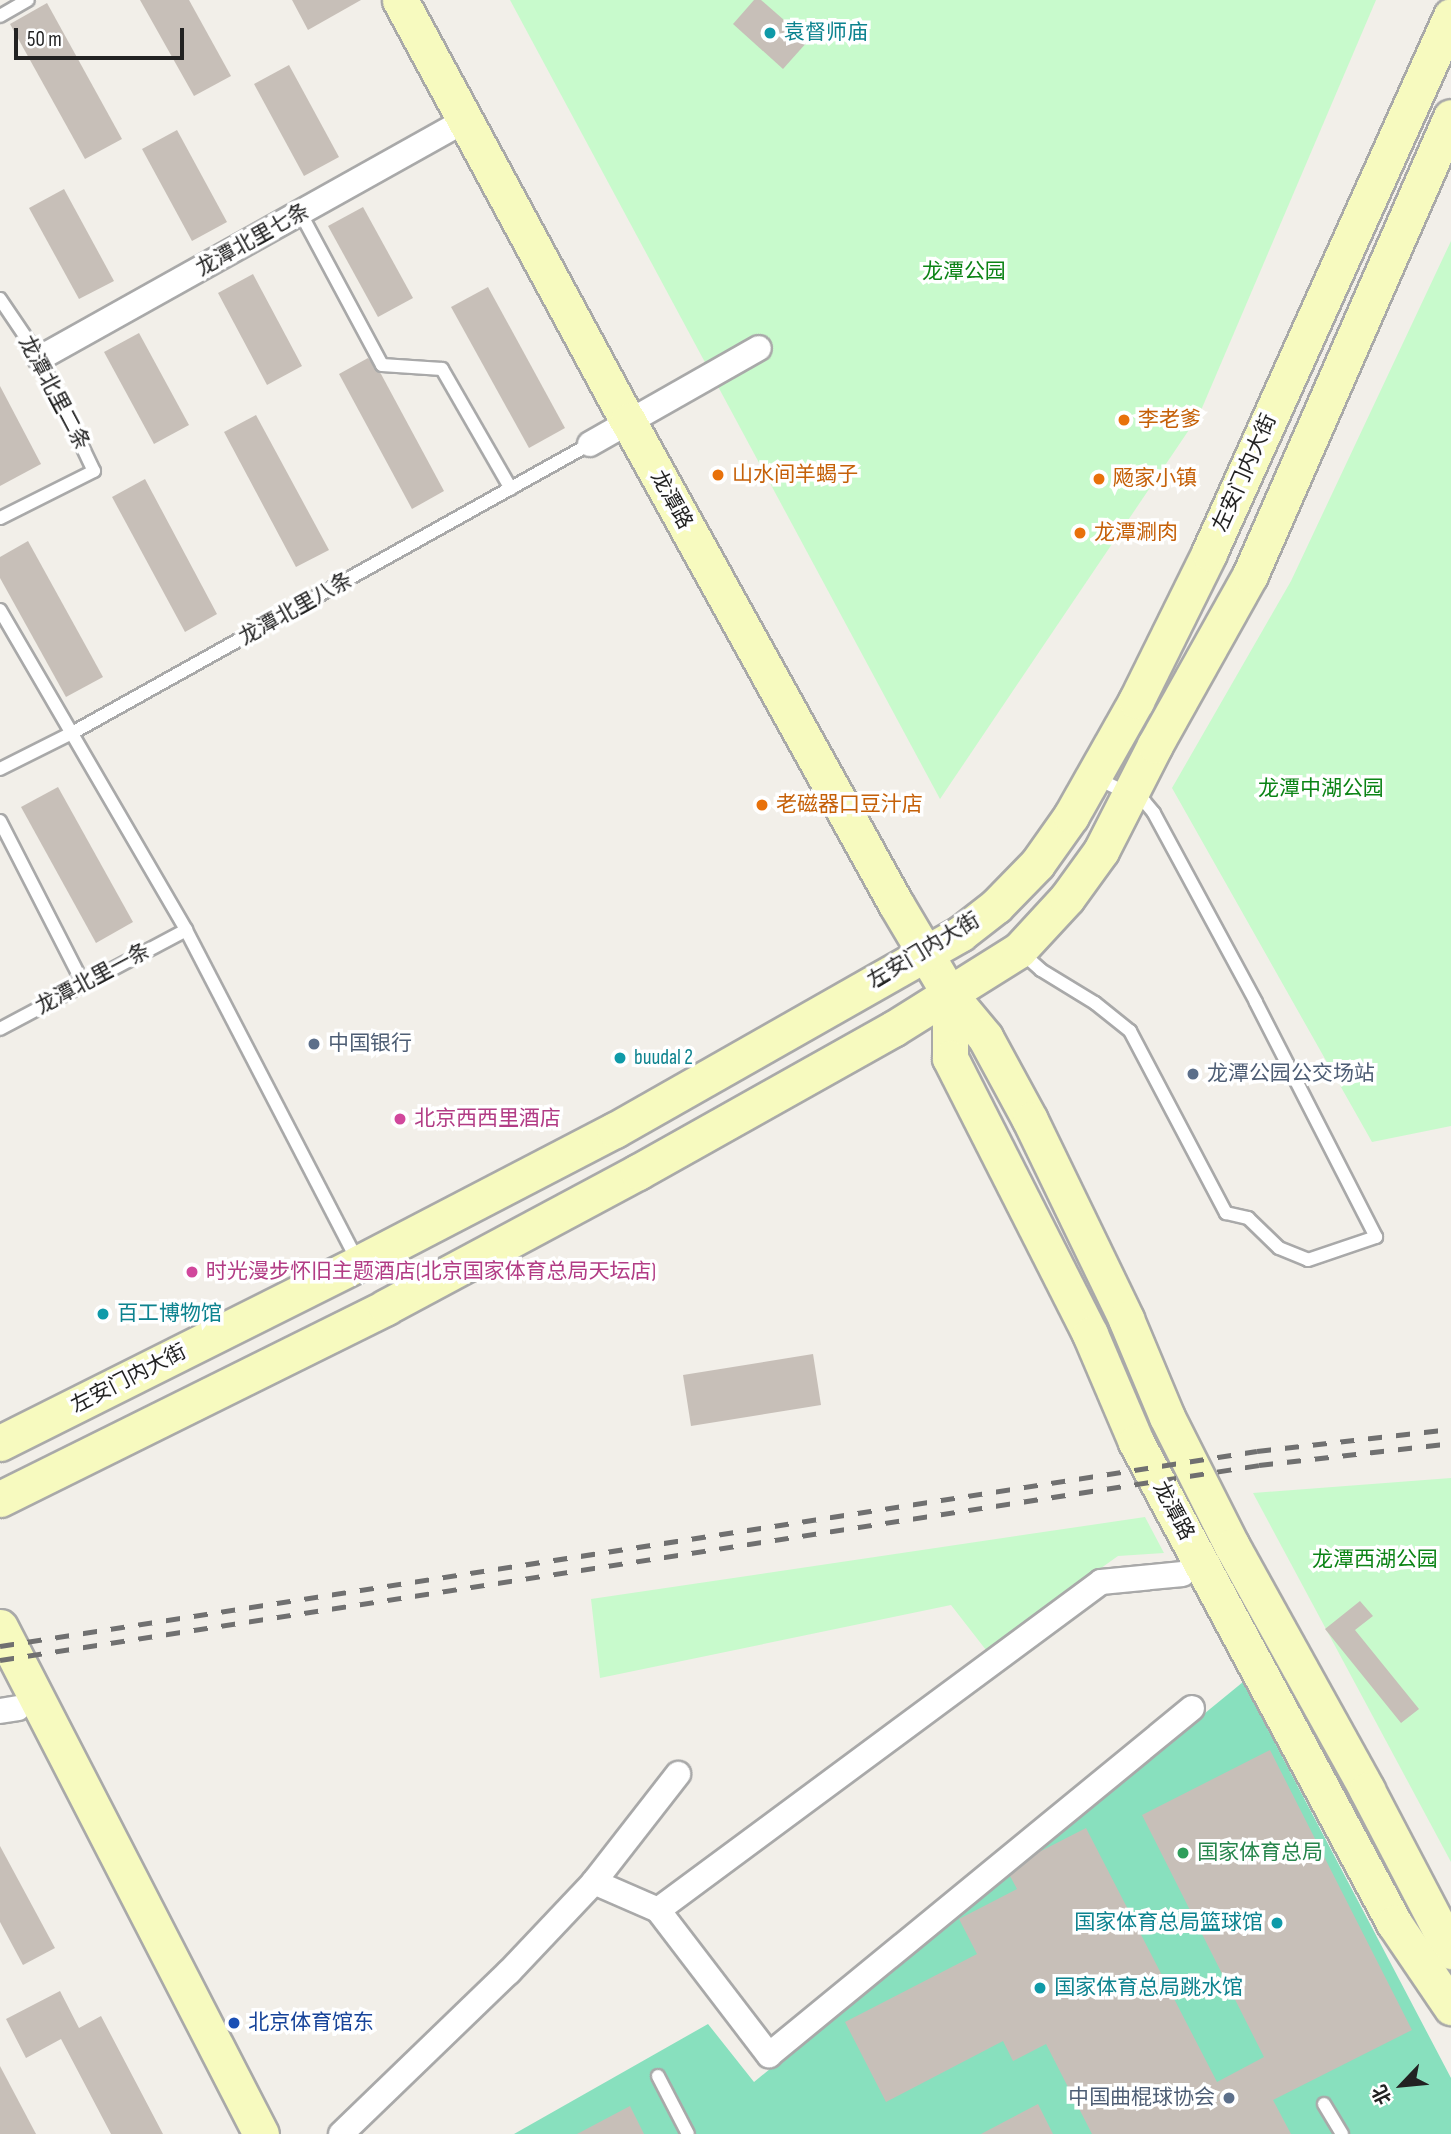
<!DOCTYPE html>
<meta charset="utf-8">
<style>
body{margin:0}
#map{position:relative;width:1451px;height:2134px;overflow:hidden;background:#f2efe9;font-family:"Sofia Sans Condensed","Noto Sans SC",sans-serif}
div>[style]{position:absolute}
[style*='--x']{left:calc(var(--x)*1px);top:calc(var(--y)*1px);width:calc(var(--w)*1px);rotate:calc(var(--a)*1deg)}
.park>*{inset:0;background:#c8facc}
.pitch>*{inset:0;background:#88e0be}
.building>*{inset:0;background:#c7bfb8}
.roads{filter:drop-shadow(2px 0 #a9a9a9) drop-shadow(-2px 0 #a9a9a9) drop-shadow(0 2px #a9a9a9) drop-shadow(0 -2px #a9a9a9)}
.lane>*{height:12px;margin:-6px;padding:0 6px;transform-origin:6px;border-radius:6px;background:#fff}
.street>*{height:24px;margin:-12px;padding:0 12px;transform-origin:12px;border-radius:12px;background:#fff}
.secondary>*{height:35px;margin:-17.5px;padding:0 17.5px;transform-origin:17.5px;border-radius:17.5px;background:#f7fabf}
.rail>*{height:5px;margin-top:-2.5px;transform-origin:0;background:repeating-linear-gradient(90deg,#707070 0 14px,transparent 0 28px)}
.dots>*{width:19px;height:19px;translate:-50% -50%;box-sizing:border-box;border:4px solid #fff;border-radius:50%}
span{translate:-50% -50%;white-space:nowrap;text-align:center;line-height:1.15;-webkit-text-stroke:7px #fff;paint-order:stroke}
.culture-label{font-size:21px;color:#0d838f}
.left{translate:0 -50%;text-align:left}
.right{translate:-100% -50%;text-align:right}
.street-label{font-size:21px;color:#222}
.park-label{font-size:21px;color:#0c8416}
.food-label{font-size:21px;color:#c56008}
.service-label{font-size:21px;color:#4e5e75}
.hotel-label{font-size:21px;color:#b23c85}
.leisure-label{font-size:21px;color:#27864d}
.transit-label{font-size:21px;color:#164399}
.north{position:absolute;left:1367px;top:2050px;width:70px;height:70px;-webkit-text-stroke:5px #fff;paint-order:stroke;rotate:244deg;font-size:19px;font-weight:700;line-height:28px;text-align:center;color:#222}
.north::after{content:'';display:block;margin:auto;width:24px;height:32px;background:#222;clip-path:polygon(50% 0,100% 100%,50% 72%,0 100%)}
.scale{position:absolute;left:14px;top:28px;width:170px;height:32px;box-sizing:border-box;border:4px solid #222;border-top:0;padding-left:9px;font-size:21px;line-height:24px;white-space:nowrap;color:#222;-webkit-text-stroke:5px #fff;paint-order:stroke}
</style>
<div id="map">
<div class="park">
<div style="clip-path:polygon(510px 0,1376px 0,1199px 415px,940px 799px)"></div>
<div style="clip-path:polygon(1451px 241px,1451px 1126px,1372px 1142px,1172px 788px,1291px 581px)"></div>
<div style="clip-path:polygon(1451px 1478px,1451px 1862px,1253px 1493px)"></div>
<div style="clip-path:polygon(1145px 1517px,1164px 1553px,1118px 1556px,986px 1650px,951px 1605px,600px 1678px,591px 1599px)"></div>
</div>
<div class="pitch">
<div style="clip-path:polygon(1243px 1682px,1451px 2078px,1451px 2134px,514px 2134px,708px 2024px,754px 2082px)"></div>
</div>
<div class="building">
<div style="clip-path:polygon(140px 0,189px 0,231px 76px,194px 96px)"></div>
<div style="clip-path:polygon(292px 0,361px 0,308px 30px)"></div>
<div style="clip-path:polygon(754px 0,761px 0,808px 41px,783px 69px,733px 24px)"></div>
<div style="clip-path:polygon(47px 3px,122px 139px,85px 159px,10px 24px)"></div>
<div style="clip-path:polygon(289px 65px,339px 157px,304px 176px,254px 84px)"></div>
<div style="clip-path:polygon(177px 130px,227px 222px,192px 241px,142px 149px)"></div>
<div style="clip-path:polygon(64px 189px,114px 281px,79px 299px,29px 208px)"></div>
<div style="clip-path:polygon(363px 207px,413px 298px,378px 317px,328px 226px)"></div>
<div style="clip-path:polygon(253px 274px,302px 366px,267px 385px,218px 293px)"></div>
<div style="clip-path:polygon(488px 287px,565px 428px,529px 448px,451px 307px)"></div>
<div style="clip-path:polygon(139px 333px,189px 425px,154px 444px,104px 352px)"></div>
<div style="clip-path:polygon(368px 358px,381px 374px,444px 491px,412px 509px,339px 374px)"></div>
<div style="clip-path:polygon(0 386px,41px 464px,0 486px)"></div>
<div style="clip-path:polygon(256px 415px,329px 550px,296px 567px,224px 432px)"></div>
<div style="clip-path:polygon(145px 479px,217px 614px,185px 632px,112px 497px)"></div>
<div style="clip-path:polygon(28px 541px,103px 677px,66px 697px,0 578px,0 557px)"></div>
<div style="clip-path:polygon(58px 787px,133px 922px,96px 943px,21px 807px)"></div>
<div style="clip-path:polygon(813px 1354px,821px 1405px,691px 1426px,683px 1375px)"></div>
<div style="clip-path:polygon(1360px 1601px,1373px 1616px,1355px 1630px,1419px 1709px,1401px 1723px,1325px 1629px)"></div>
<div style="clip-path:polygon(1270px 1750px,1412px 2030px,1273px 2100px,1291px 2134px,1092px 2134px,1046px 2044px,1013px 2061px,1003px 2041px,886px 2102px,845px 2022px,977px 1954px,959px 1919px,1017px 1889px,1010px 1876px,1039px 1852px,1086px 1828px,1217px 2082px,1264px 2057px,1142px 1815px)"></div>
<div style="clip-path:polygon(0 1846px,55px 1948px,23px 1965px,0 1922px)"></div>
<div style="clip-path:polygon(60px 1991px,79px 2028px,101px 2016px,163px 2134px,111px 2134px,61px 2039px,26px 2058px,6px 2019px)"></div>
<div style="clip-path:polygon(0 2066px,36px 2134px,0 2134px)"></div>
<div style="clip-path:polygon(1038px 2104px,1053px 2134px,981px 2134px)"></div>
<div style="clip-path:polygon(630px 2106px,644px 2134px,577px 2134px)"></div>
</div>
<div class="roads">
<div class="lane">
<div style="--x:0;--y:16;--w:32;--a:-30"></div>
<div style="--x:301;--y:214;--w:171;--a:61.8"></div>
<div style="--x:382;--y:365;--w:60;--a:3.8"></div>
<div style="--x:442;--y:369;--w:138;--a:60.1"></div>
<div style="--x:0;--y:299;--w:71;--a:55.9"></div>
<div style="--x:40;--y:358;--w:125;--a:64.5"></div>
<div style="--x:94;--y:471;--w:105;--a:153.4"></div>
<div style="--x:0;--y:610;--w:370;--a:59.8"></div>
<div style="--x:186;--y:930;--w:372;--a:62.6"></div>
<div style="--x:0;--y:769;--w:80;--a:-26.6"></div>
<div style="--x:72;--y:733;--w:593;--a:-29.16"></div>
<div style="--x:0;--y:821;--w:182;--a:62.9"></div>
<div style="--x:1020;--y:951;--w:28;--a:42"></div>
<div style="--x:1041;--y:970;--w:63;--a:31.4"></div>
<div style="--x:1095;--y:1003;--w:45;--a:38.7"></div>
<div style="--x:1130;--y:1031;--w:206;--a:62.2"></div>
<div style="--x:1226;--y:1213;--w:23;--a:13"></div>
<div style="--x:1248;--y:1218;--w:43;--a:44.1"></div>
<div style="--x:1279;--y:1248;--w:31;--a:22"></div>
<div style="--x:1308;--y:1260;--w:72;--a:-18.7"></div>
<div style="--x:1376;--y:1237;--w:264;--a:-117.1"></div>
<div style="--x:1256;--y:1002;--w:215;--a:-118.4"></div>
<div style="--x:1154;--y:813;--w:16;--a:-130"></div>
<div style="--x:1144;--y:801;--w:53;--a:-154.4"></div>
<div style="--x:0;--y:1029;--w:211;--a:-28"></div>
<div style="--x:658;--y:2076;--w:65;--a:62.7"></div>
<div style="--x:1324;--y:2104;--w:35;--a:59"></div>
</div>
<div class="street">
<div style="--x:40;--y:358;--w:487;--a:-29.2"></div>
<div style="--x:590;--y:444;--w:194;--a:-29.6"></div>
<div style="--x:0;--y:1711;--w:18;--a:-9"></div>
<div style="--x:594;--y:1882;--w:70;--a:23.6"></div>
<div style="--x:658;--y:1910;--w:183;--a:52.6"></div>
<div style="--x:769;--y:2055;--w:547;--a:-39.36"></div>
<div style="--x:658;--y:1910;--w:551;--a:-36.52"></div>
<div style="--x:1101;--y:1582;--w:82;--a:-5.6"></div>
<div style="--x:341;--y:2134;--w:233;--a:-44"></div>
<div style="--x:509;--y:1972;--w:124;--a:-46.6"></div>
<div style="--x:594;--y:1882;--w:137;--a:-52.1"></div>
</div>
<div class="secondary">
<div style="--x:400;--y:0;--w:479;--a:61.6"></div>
<div style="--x:628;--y:421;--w:552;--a:60.98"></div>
<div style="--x:896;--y:904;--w:106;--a:59.3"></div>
<div style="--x:950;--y:995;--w:55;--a:50.2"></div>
<div style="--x:985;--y:1037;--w:94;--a:61.5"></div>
<div style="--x:1030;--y:1120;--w:221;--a:64.2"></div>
<div style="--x:1126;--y:1319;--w:106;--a:67.3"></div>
<div style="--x:1167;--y:1417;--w:144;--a:63.3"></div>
<div style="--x:1232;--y:1546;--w:279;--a:61"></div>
<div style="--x:1367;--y:1790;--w:182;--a:62.4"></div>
<div style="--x:950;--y:995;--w:63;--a:90"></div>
<div style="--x:950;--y:1058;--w:309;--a:63.1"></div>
<div style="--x:1090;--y:1334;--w:117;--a:66.9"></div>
<div style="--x:1136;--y:1442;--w:546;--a:61.79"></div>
<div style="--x:1394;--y:1923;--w:102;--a:55.8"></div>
<div style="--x:0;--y:1443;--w:402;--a:-26.6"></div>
<div style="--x:359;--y:1263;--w:288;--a:-27.5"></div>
<div style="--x:615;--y:1130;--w:397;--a:-29.6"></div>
<div style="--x:960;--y:934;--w:46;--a:-37.9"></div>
<div style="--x:996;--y:906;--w:59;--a:-45.7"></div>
<div style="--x:1037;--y:864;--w:59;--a:-54.7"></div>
<div style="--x:1071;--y:816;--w:132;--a:-60.5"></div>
<div style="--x:1136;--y:701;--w:165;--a:-63.7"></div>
<div style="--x:1209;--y:553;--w:589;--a:-65.74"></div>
<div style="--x:0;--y:1499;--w:431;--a:-26.4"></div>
<div style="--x:386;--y:1307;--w:286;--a:-28.2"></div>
<div style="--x:638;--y:1172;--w:292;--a:-29.3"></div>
<div style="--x:893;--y:1029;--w:149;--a:-32.1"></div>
<div style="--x:1019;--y:950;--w:71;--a:-47.3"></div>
<div style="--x:1067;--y:898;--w:58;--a:-54.1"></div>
<div style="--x:1101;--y:851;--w:119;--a:-63"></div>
<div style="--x:1155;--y:745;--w:195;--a:-60.8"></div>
<div style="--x:1250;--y:575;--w:500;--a:-66.31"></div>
<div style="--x:0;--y:1627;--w:570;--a:62.76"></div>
</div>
</div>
<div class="rail">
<div style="--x:0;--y:1646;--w:1272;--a:-8.82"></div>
<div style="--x:1257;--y:1451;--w:195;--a:-6.5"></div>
<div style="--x:0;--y:1660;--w:1274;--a:-8.8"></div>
<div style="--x:1259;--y:1465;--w:193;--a:-6.5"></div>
</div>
<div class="dots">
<div style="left:770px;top:33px;background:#0f9aa8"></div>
<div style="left:1124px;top:420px;background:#e8710a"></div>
<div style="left:718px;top:475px;background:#e8710a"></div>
<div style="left:1099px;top:479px;background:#e8710a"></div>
<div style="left:1080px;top:533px;background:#e8710a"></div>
<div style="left:762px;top:805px;background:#e8710a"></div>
<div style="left:314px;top:1044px;background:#5c6f8a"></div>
<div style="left:620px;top:1058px;background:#0f9aa8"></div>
<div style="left:1193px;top:1074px;background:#5c6f8a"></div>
<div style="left:400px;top:1119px;background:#d1479c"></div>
<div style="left:192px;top:1272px;background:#d1479c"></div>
<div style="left:103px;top:1314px;background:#0f9aa8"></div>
<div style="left:1183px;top:1853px;background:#2e9e5b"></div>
<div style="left:1277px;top:1923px;background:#0f9aa8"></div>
<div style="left:1040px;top:1988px;background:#0f9aa8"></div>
<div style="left:234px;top:2023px;background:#1a4fb4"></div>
<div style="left:1229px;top:2098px;background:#5c6f8a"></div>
</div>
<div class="culture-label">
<span class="left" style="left:784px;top:33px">袁督师庙</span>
<span class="left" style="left:634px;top:1058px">buudal 2</span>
<span class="left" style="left:117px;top:1314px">百工博物馆</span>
<span class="right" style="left:1263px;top:1923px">国家体育总局篮球馆</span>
<span class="left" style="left:1054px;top:1988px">国家体育总局跳水馆</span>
</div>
<div class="street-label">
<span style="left:253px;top:240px;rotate:-29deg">龙潭北里七条</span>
<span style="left:54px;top:393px;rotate:62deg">龙潭北里二条</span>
<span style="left:1245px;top:473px;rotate:-66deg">左安门内大街</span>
<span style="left:671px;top:500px;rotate:61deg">龙潭路</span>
<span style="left:296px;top:609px;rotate:-29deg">龙潭北里八条</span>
<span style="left:924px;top:951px;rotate:-31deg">左安门内大街</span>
<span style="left:93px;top:979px;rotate:-28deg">龙潭北里一条</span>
<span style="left:129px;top:1379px;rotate:-27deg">左安门内大街</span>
<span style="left:1173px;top:1511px;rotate:62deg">龙潭路</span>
</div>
<div class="park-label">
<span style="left:964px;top:272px">龙潭公园</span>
<span style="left:1321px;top:789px">龙潭中湖公园</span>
<span style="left:1375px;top:1560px">龙潭西湖公园</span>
</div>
<div class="food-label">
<span class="left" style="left:1138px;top:420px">李老爹</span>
<span class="left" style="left:732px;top:475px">山水间羊蝎子</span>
<span class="left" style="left:1113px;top:479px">飏家小镇</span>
<span class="left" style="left:1094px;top:533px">龙潭涮肉</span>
<span class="left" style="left:776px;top:805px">老磁器口豆汁店</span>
</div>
<div class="service-label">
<span class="left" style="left:328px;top:1044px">中国银行</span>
<span class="left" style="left:1207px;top:1074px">龙潭公园公交场站</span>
<span class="right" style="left:1215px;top:2098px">中国曲棍球协会</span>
</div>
<div class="hotel-label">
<span class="left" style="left:414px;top:1119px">北京西西里酒店</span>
<span class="left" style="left:206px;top:1272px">时光漫步怀旧主题酒店(北京国家体育总局天坛店)</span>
</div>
<div class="leisure-label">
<span class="left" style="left:1197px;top:1853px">国家体育总局</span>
</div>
<div class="transit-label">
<span class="left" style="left:248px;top:2023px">北京体育馆东</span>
</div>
<div class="north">北</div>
<div class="scale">50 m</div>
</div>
